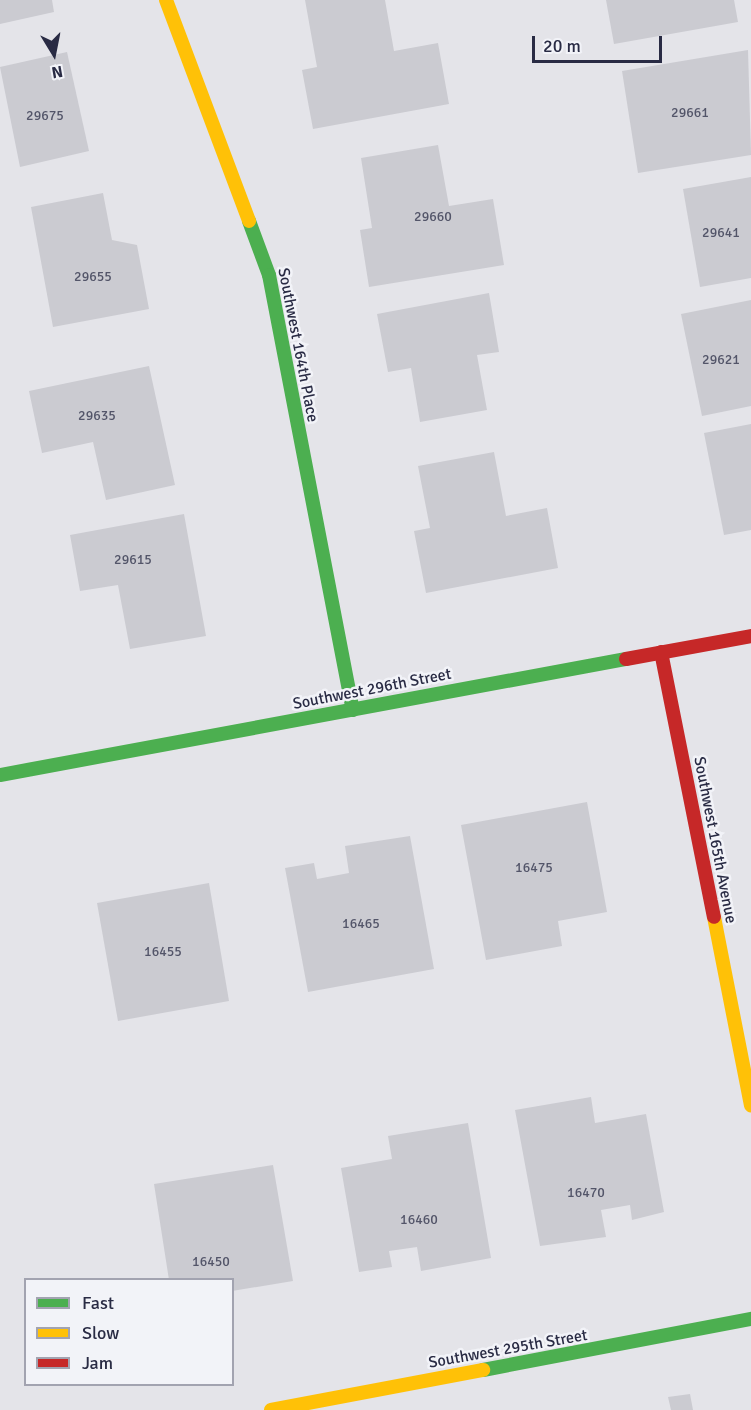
<!DOCTYPE html>
<style>
body{margin:0}
#map{position:relative;width:751px;height:1410px;overflow:hidden;background:#e4e4e9;font-family:Signika,sans-serif}
div>[style]{position:absolute}
[style*='--x']{left:calc(var(--x)*1px);top:calc(var(--y)*1px);width:calc(var(--w)*1px);rotate:calc(var(--a)*1deg)}
.building>*{inset:0;background:#cbcbd1}
.fast>*{height:14px;margin:-7px;padding:0 7px;transform-origin:7px;border-radius:7px;background:#4caf50}
.slow>*{height:14px;margin:-7px;padding:0 7px;transform-origin:7px;border-radius:7px;background:#ffc107}
.jam>*{height:14px;margin:-7px;padding:0 7px;transform-origin:7px;border-radius:7px;background:#c62828}
span{translate:-50% -50%;white-space:nowrap;text-align:center;line-height:1.15;-webkit-text-stroke:5px #f2f3f8;paint-order:stroke}
.number-label{font-size:14px;color:#535569}
.number-label span{-webkit-text-stroke-width:0}
.street-label{font-size:16px;color:#292b44}
.legend{position:absolute;left:24px;top:1278px;width:210px;height:108px;box-sizing:border-box;background:#f2f3f8;border:2px solid #a2a3b0;margin:0;padding:8px 10px;list-style:none;font-size:18px;color:#292b44}
.legend li{display:flex;align-items:center;gap:12px;height:30px}
.legend b{width:30px;border:2px solid #a2a3b0}
.north{position:absolute;left:24px;top:24px;width:60px;height:60px;-webkit-text-stroke:4px #f2f3f8;paint-order:stroke;rotate:170deg;font-size:16px;font-weight:700;line-height:24px;text-align:center;color:#292b44}
.north::after{content:'';display:block;margin:auto;width:21px;height:27px;background:#292b44;clip-path:polygon(50% 0,100% 100%,50% 72%,0 100%)}
.scale{position:absolute;left:532px;top:36px;width:130px;height:27px;box-sizing:border-box;border:3px solid #292b44;border-top:0;padding-left:8px;font-size:18px;line-height:21px;white-space:nowrap;color:#292b44;-webkit-text-stroke:4px #f2f3f8;paint-order:stroke}
</style>
<div id="map">
<div class="building">
<div style="clip-path:polygon(0 0,52px 0,54px 12px,0 24px)"></div>
<div style="clip-path:polygon(305px 0,385px 0,394px 51px,438px 43px,449px 104px,313px 129px,302px 70px,317px 67px)"></div>
<div style="clip-path:polygon(606px 0,734px 0,738px 22px,614px 44px)"></div>
<div style="clip-path:polygon(748px 50px,751px 155px,638px 173px,622px 71px)"></div>
<div style="clip-path:polygon(67px 52px,89px 151px,20px 167px,0 67px)"></div>
<div style="clip-path:polygon(438px 145px,449px 206px,493px 199px,504px 265px,369px 287px,360px 230px,372px 228px,361px 158px)"></div>
<div style="clip-path:polygon(751px 177px,751px 278px,700px 287px,683px 189px)"></div>
<div style="clip-path:polygon(103px 193px,112px 240px,137px 245px,149px 309px,53px 327px,31px 207px)"></div>
<div style="clip-path:polygon(489px 293px,499px 352px,477px 355px,487px 410px,420px 422px,411px 368px,388px 372px,377px 314px)"></div>
<div style="clip-path:polygon(751px 300px,751px 406px,702px 416px,681px 314px)"></div>
<div style="clip-path:polygon(149px 366px,175px 485px,106px 500px,93px 442px,42px 453px,29px 391px)"></div>
<div style="clip-path:polygon(751px 424px,751px 530px,724px 535px,704px 433px)"></div>
<div style="clip-path:polygon(494px 452px,506px 516px,547px 508px,558px 568px,426px 593px,414px 531px,430px 528px,418px 466px)"></div>
<div style="clip-path:polygon(184px 514px,206px 636px,130px 649px,118px 585px,80px 591px,70px 535px)"></div>
<div style="clip-path:polygon(587px 802px,607px 912px,558px 921px,562px 946px,486px 960px,461px 825px)"></div>
<div style="clip-path:polygon(410px 836px,434px 969px,308px 992px,285px 868px,314px 863px,317px 879px,349px 873px,345px 846px)"></div>
<div style="clip-path:polygon(209px 883px,229px 1001px,118px 1021px,97px 903px)"></div>
<div style="clip-path:polygon(591px 1097px,595px 1123px,646px 1114px,664px 1212px,632px 1220px,630px 1205px,601px 1210px,606px 1237px,540px 1246px,515px 1110px)"></div>
<div style="clip-path:polygon(468px 1123px,491px 1258px,421px 1271px,417px 1247px,389px 1251px,392px 1267px,359px 1272px,341px 1168px,392px 1159px,388px 1136px)"></div>
<div style="clip-path:polygon(273px 1165px,293px 1281px,232px 1291px,232px 1280px,169px 1280px,154px 1184px)"></div>
<div style="clip-path:polygon(690px 1394px,693px 1410px,671px 1410px,668px 1397px)"></div>
</div>
<div class="fast">
<div style="--x:249;--y:221;--w:58;--a:69.7"></div>
<div style="--x:269;--y:275;--w:443;--a:79.1"></div>
<div style="--x:0;--y:775;--w:637;--a:-10.5"></div>
<div style="--x:483;--y:1370;--w:273;--a:-10.8"></div>
</div>
<div class="slow">
<div style="--x:166;--y:0;--w:236;--a:69.4"></div>
<div style="--x:714;--y:917;--w:192;--a:78.9"></div>
<div style="--x:271;--y:1410;--w:216;--a:-10.7"></div>
</div>
<div class="jam">
<div style="--x:661;--y:652;--w:270;--a:78.7"></div>
<div style="--x:626;--y:659;--w:127;--a:-10.4"></div>
</div>
<div class="number-label">
<span style="left:690px;top:113px">29661</span>
<span style="left:45px;top:116px">29675</span>
<span style="left:433px;top:217px">29660</span>
<span style="left:721px;top:233px">29641</span>
<span style="left:93px;top:277px">29655</span>
<span style="left:721px;top:360px">29621</span>
<span style="left:97px;top:416px">29635</span>
<span style="left:133px;top:560px">29615</span>
<span style="left:534px;top:868px">16475</span>
<span style="left:361px;top:924px">16465</span>
<span style="left:163px;top:952px">16455</span>
<span style="left:586px;top:1193px">16470</span>
<span style="left:419px;top:1220px">16460</span>
<span style="left:211px;top:1262px">16450</span>
</div>
<div class="street-label">
<span style="left:298px;top:345px;rotate:79deg">Southwest 164th Place</span>
<span style="left:372px;top:689px;rotate:-11deg">Southwest 296th Street</span>
<span style="left:715px;top:840px;rotate:79deg">Southwest 165th Avenue</span>
<span style="left:508px;top:1349px;rotate:-10deg">Southwest 295th Street</span>
</div>
<ul class="legend">
<li><b style="height:8px;background:#4caf50"></b>Fast</li>
<li><b style="height:8px;background:#ffc107"></b>Slow</li>
<li><b style="height:8px;background:#c62828"></b>Jam</li>
</ul>
<div class="north">N</div>
<div class="scale">20 m</div>
</div>
